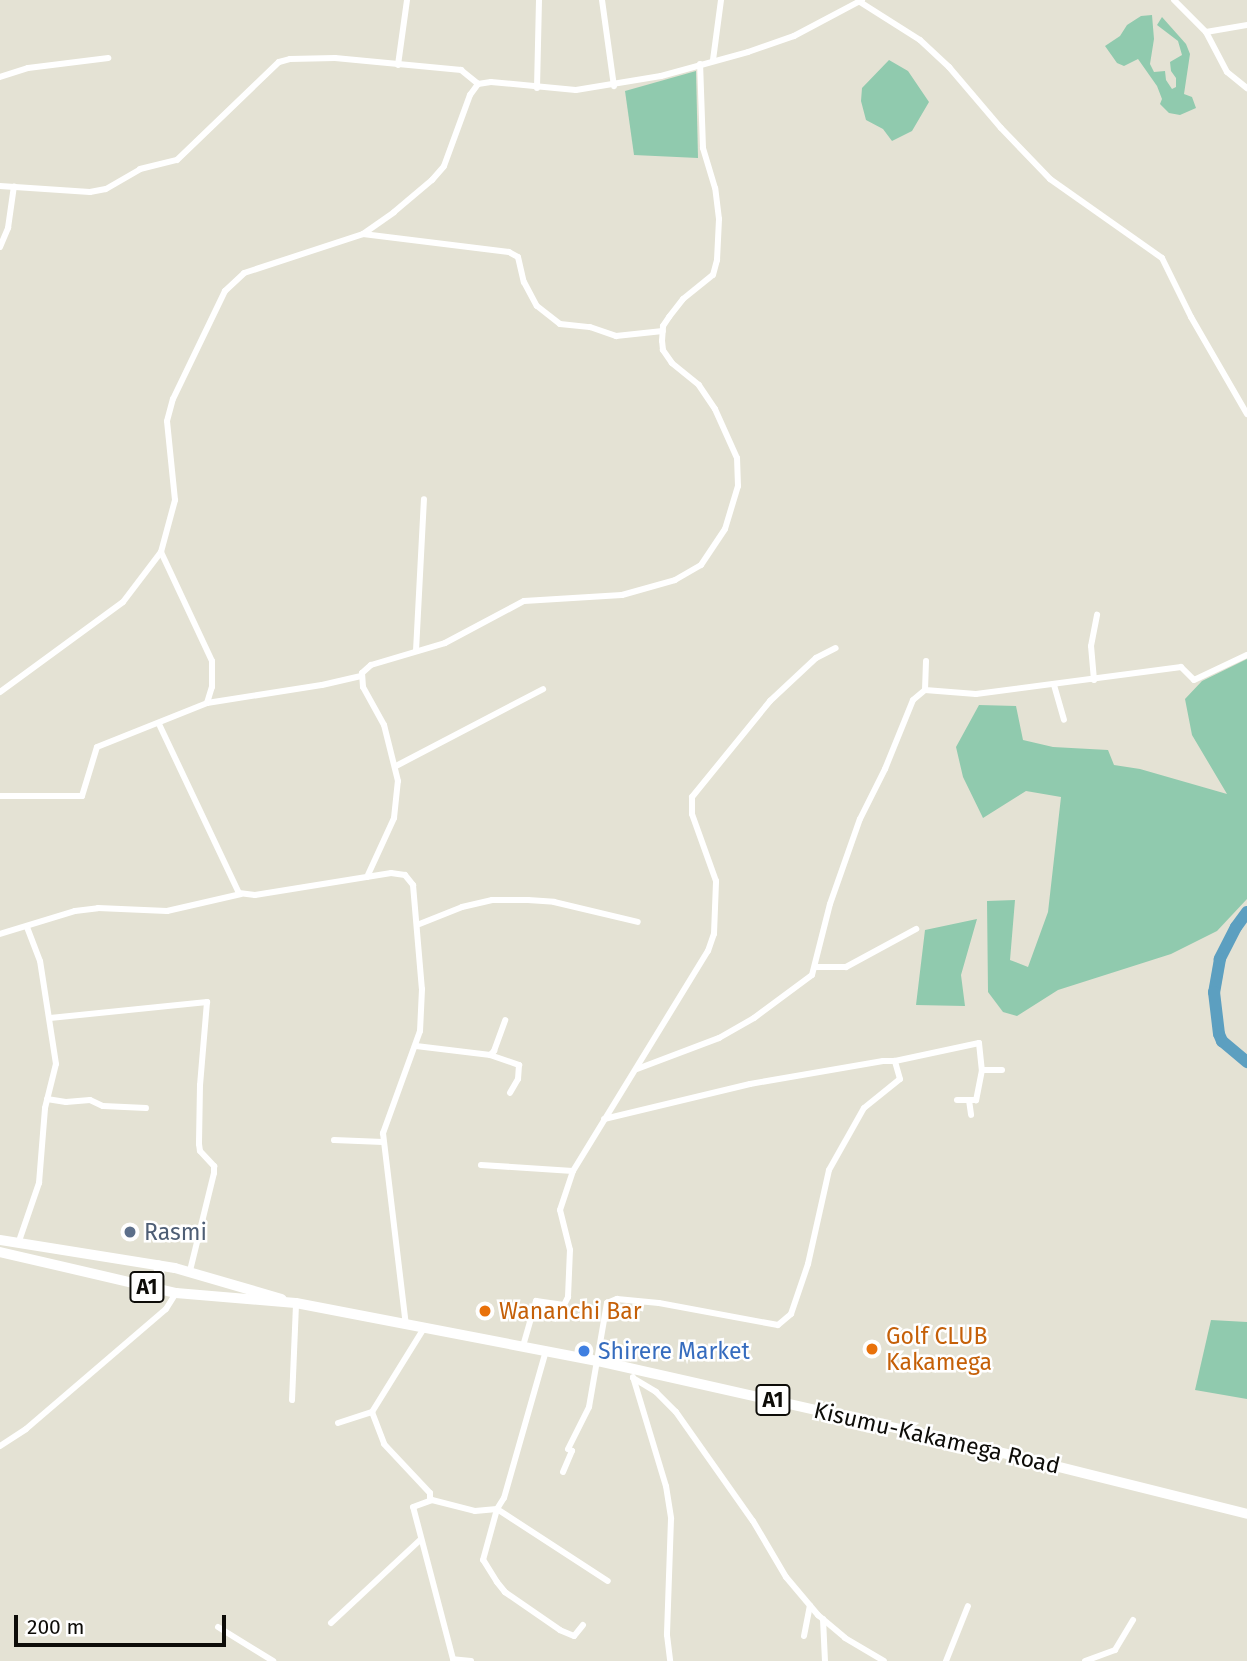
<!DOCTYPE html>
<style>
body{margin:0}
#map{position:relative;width:1247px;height:1661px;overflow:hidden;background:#e4e2d4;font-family:"Fira Sans",sans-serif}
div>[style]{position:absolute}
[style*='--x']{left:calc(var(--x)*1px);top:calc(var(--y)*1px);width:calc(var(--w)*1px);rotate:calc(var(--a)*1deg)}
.green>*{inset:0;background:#90caae}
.river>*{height:12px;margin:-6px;padding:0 6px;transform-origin:6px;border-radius:6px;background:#5c9fc0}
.minor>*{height:6px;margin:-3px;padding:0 3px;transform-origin:3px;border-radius:3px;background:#fff}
.trunk>*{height:10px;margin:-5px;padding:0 5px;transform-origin:5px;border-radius:5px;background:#fff}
.dots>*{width:19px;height:19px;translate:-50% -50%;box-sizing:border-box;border:4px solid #fff;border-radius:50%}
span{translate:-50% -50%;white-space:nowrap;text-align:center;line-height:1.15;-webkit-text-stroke:5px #fff;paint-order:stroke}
.shield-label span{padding:2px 5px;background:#fff;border:2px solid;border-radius:5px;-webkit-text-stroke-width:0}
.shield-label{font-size:21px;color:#0d0c08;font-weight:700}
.service-label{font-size:23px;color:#4e5e75}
.left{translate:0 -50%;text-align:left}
.food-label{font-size:23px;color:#c56008}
.shop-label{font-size:23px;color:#366cbe}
.street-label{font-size:23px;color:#0d0c08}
.scale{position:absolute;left:14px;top:1615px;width:212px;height:32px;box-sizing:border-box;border:4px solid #0d0c08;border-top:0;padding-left:9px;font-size:21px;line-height:24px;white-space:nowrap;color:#0d0c08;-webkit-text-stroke:5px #fff;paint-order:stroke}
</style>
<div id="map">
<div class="green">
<div style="clip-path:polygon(1152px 15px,1154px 39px,1150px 64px,1154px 72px,1165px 71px,1166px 80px,1172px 89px,1176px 87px,1176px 78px,1171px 71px,1170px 62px,1182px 55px,1178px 41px,1157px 25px,1162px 17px,1186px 44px,1190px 54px,1184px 94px,1192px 97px,1196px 108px,1180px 115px,1169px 113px,1160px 104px,1162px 99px,1157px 86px,1138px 59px,1124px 66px,1117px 63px,1105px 46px,1120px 36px,1127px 25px,1141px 16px)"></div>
<div style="clip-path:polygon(889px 60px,908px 71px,929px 102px,912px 131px,892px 141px,883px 129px,866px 120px,861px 101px,862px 88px)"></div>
<div style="clip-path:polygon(696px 71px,698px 158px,634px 155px,625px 91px)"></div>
<div style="clip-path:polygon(1247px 659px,1247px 899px,1217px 931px,1171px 954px,1058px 990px,1017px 1016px,1003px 1012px,988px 992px,987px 901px,1015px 900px,1010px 960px,1028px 967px,1048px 912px,1061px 797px,1026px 791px,983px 818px,963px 777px,956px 747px,979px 705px,1016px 706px,1023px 740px,1053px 747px,1108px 750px,1114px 765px,1140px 769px,1227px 794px,1192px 735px,1185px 699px,1202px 681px)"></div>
<div style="clip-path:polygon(977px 919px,961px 975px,965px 1006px,916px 1005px,925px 930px)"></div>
<div style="clip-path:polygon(1211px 1320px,1247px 1322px,1247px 1399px,1195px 1390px)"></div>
</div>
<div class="river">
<div style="--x:1247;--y:912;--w:19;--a:126"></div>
<div style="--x:1236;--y:927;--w:36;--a:117"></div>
<div style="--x:1220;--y:959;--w:34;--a:100"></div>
<div style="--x:1214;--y:992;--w:42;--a:83.2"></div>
<div style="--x:1219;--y:1034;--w:8;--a:67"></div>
<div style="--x:1222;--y:1041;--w:33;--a:40"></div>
</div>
<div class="minor">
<div style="--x:602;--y:0;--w:87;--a:82.1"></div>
<div style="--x:1174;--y:0;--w:45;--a:45"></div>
<div style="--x:1206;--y:32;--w:45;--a:62.3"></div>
<div style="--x:1227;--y:72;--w:26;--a:39"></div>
<div style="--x:860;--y:2;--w:71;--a:32.3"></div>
<div style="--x:920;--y:40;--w:40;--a:43"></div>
<div style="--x:949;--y:67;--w:80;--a:49.6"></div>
<div style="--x:1001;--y:128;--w:71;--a:46.1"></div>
<div style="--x:1050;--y:179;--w:137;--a:35.2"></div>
<div style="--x:1162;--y:258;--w:66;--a:63.8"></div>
<div style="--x:1191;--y:317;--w:112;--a:60"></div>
<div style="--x:1206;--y:32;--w:42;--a:-9.7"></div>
<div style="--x:713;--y:60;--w:61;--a:-82.4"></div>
<div style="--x:398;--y:65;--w:66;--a:-82.1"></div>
<div style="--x:0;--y:77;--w:29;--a:-18"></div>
<div style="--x:28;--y:68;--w:81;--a:-7.1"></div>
<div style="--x:537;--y:88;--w:88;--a:-88.7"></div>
<div style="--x:0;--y:186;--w:90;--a:3.8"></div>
<div style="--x:90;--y:192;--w:16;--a:-11"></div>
<div style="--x:106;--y:189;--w:39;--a:-30"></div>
<div style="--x:140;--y:169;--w:38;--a:-14"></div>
<div style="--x:177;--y:160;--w:141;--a:-43.9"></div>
<div style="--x:279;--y:62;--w:11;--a:-15"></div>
<div style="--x:290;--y:59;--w:45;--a:-1.3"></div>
<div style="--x:335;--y:58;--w:127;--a:5.4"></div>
<div style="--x:461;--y:70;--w:22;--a:39"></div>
<div style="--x:363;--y:234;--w:147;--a:7"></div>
<div style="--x:509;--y:252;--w:10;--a:29"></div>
<div style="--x:518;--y:257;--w:26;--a:77"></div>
<div style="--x:524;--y:282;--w:27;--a:62"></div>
<div style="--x:537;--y:306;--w:29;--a:38"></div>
<div style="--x:560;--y:324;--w:30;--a:6"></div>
<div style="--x:590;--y:327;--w:28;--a:19"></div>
<div style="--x:616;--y:336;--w:47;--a:-6.1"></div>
<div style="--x:0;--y:247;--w:21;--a:-67"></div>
<div style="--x:8;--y:228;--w:42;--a:-81.9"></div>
<div style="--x:416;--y:651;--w:152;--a:-87"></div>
<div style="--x:1094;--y:680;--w:34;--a:-95"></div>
<div style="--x:1091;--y:646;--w:32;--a:-79"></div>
<div style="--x:1054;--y:685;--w:36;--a:74"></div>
<div style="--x:925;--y:690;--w:51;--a:4.5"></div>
<div style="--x:976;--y:694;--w:207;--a:-7.5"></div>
<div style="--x:1181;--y:667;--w:18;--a:45"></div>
<div style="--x:1194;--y:680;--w:59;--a:-25.3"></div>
<div style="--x:0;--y:692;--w:152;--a:-36.2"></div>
<div style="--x:123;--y:602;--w:63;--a:-52.8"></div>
<div style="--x:161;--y:552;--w:54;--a:-74.9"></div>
<div style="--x:175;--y:500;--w:79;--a:-95.8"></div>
<div style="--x:167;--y:421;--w:23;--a:-75"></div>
<div style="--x:173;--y:399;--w:120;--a:-64.3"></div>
<div style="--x:225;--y:291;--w:26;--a:-43"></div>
<div style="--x:244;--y:273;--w:125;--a:-18.1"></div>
<div style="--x:363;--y:234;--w:38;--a:-35"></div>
<div style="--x:394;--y:212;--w:50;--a:-40.1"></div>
<div style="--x:432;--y:180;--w:18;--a:-49"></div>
<div style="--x:444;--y:166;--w:76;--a:-69.9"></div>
<div style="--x:470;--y:95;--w:14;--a:-54"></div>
<div style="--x:478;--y:84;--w:13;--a:-9"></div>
<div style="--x:491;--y:82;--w:85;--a:5.4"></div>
<div style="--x:576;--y:90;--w:86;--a:-9.4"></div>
<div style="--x:661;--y:76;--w:90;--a:-15.4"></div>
<div style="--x:748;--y:52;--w:49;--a:-19.2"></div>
<div style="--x:794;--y:36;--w:77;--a:-27.9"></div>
<div style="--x:207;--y:703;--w:116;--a:-8.9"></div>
<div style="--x:322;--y:685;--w:40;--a:-13"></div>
<div style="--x:159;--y:724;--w:187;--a:64.7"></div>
<div style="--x:239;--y:893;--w:16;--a:7"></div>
<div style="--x:255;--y:895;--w:138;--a:-9.2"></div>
<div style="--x:391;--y:873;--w:14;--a:8"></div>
<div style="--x:405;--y:875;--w:13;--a:51"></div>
<div style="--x:413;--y:885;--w:104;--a:85.1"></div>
<div style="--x:422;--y:989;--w:42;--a:92.7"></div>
<div style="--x:420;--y:1031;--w:109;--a:109.9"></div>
<div style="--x:383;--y:1133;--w:193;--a:83.2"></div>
<div style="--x:396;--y:766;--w:166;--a:-27.6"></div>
<div style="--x:0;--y:796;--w:82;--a:0"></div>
<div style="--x:82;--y:796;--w:51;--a:-73"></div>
<div style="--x:97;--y:747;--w:118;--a:-21.8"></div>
<div style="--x:207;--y:703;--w:17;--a:-73"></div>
<div style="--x:212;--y:687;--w:26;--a:-90"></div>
<div style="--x:212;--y:661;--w:120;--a:-115.1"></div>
<div style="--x:367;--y:877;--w:65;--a:-65.4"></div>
<div style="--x:394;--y:818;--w:37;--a:-84"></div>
<div style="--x:398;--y:781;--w:58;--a:-104"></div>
<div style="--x:384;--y:725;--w:43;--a:-118.9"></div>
<div style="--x:363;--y:687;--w:14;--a:-94"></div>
<div style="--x:362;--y:673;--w:12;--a:-42"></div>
<div style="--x:371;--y:665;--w:77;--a:-16.6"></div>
<div style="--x:445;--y:643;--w:89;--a:-28"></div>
<div style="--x:524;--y:601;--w:98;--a:-3.5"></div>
<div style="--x:622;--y:595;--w:55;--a:-15.8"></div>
<div style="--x:675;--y:580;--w:30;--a:-30"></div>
<div style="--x:701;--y:565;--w:43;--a:-56.3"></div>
<div style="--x:725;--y:529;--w:45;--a:-73.2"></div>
<div style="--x:738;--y:486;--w:28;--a:-92"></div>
<div style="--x:737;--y:458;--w:54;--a:-114.2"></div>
<div style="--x:715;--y:409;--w:29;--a:-124"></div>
<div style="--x:699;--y:385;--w:35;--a:-141"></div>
<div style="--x:672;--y:363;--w:16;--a:-125"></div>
<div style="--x:663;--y:350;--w:9;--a:-96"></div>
<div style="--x:662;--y:341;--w:15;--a:-86"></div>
<div style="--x:663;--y:326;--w:11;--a:-56"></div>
<div style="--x:669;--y:317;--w:23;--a:-52"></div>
<div style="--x:683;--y:299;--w:38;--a:-39"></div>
<div style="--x:713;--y:275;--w:16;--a:-75"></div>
<div style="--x:717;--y:260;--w:41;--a:-87.2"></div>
<div style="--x:719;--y:219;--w:31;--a:-97"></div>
<div style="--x:715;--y:188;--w:42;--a:-106.7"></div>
<div style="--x:703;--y:148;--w:84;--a:-92"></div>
<div style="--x:417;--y:925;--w:48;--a:-21.8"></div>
<div style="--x:462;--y:907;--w:31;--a:-13"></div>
<div style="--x:492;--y:900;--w:36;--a:0"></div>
<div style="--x:528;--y:900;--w:26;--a:4"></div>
<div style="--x:554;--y:902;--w:86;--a:13.4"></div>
<div style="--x:0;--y:934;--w:78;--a:-17"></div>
<div style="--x:75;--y:911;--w:23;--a:-7"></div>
<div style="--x:98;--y:908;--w:69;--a:2.5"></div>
<div style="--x:167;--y:911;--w:76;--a:-12.9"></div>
<div style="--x:815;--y:967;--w:31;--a:0"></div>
<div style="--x:846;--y:967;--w:80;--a:-28.5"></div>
<div style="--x:50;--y:1018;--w:158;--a:-5.8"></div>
<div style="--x:207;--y:1002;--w:83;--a:94.8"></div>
<div style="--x:200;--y:1085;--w:59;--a:91"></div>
<div style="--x:199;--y:1144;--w:7;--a:82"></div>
<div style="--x:200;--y:1151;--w:21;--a:47"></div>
<div style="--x:214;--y:1166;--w:7;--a:90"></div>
<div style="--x:214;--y:1173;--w:101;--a:103.8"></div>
<div style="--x:416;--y:1046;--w:75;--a:6.9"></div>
<div style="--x:490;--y:1055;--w:6;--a:-45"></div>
<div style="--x:494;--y:1051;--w:33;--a:-70"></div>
<div style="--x:490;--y:1055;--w:31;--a:19"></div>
<div style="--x:519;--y:1065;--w:14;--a:94"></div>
<div style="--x:518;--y:1079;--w:16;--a:120"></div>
<div style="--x:895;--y:1061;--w:86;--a:-12.1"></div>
<div style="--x:979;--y:1043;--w:27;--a:84"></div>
<div style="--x:982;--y:1070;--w:31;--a:101"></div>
<div style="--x:976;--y:1100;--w:19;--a:180"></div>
<div style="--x:637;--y:1069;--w:88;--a:-20.7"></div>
<div style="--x:719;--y:1038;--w:40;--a:-29.7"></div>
<div style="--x:754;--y:1018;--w:72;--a:-36.6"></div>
<div style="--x:812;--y:975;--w:73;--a:-75.8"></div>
<div style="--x:830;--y:904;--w:90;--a:-70.6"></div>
<div style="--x:860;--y:819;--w:56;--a:-63.4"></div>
<div style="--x:885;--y:769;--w:74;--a:-67.9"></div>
<div style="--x:913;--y:700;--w:16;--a:-40"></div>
<div style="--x:925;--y:690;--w:29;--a:-88"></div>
<div style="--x:982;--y:1070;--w:20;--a:0"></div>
<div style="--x:47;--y:1099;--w:19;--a:9"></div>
<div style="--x:66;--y:1102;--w:24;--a:-5"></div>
<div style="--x:90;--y:1100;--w:14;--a:25"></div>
<div style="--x:103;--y:1106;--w:43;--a:2.7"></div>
<div style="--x:969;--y:1100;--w:15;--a:82"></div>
<div style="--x:334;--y:1140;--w:49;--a:2.3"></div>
<div style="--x:481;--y:1165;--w:92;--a:3.7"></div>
<div style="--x:18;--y:1244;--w:65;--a:-71"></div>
<div style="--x:39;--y:1183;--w:75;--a:-85.4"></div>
<div style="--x:45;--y:1108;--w:45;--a:-76"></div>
<div style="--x:56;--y:1064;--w:104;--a:-98.8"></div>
<div style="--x:40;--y:961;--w:36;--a:-111"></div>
<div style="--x:523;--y:1346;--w:47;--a:-73.9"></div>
<div style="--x:536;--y:1301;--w:28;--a:8"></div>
<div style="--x:564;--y:1305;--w:9;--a:-63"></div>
<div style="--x:568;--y:1297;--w:47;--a:-87.6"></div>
<div style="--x:570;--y:1250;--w:41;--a:-104"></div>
<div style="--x:560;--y:1210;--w:41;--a:-71.6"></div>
<div style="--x:573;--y:1171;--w:258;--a:-58.5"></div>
<div style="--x:708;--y:951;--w:18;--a:-71"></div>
<div style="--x:714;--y:934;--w:53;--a:-87.8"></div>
<div style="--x:716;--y:881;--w:71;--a:-109.7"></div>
<div style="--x:692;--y:814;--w:17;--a:-90"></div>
<div style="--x:692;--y:797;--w:124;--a:-50.9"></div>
<div style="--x:770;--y:701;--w:63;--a:-43.1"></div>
<div style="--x:816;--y:658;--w:22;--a:-27"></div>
<div style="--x:633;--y:1377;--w:114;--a:73.2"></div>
<div style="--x:666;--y:1486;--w:33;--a:81"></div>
<div style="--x:671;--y:1519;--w:116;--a:92"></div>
<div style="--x:667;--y:1635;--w:26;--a:83"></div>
<div style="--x:633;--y:1378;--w:27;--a:31"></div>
<div style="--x:656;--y:1392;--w:28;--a:45"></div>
<div style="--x:676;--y:1412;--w:133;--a:54.8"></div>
<div style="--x:753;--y:1521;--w:65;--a:59.5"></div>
<div style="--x:786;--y:1577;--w:50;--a:49.9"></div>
<div style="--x:818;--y:1615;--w:35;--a:40"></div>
<div style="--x:845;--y:1638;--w:45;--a:30.5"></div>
<div style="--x:292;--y:1400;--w:97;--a:-87.6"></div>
<div style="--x:372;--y:1412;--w:34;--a:69"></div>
<div style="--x:384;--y:1444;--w:67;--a:46.8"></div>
<div style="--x:430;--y:1493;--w:7;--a:90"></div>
<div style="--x:338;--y:1423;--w:36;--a:-18"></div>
<div style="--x:372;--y:1412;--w:99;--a:-58.2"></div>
<div style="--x:0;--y:1446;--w:31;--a:-33"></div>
<div style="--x:26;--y:1429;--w:184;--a:-40.6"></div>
<div style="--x:166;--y:1309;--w:19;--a:-58"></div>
<div style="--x:563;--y:1472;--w:23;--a:-67"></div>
<div style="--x:572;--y:1451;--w:4;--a:-153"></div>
<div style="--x:568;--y:1449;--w:47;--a:-63.4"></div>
<div style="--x:589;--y:1407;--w:106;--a:-80.2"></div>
<div style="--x:607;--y:1303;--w:11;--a:-22"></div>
<div style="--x:617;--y:1299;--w:42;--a:5.4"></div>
<div style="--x:659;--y:1303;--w:121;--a:10.5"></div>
<div style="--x:778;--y:1325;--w:17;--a:-40"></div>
<div style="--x:791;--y:1314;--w:53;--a:-71.2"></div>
<div style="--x:808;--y:1264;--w:96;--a:-77.4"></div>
<div style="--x:829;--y:1170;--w:71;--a:-60.6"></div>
<div style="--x:864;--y:1108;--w:46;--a:-38.9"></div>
<div style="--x:900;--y:1079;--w:19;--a:-106"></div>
<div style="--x:895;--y:1061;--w:12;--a:180"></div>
<div style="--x:883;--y:1061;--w:135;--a:170.2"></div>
<div style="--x:750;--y:1084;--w:150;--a:166.5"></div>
<div style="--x:823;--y:1619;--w:42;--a:87.3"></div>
<div style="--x:331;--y:1623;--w:123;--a:-43"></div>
<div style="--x:583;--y:1625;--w:14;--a:129"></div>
<div style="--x:574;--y:1636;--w:15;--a:-157"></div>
<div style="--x:560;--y:1630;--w:67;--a:-145.4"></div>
<div style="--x:505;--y:1592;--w:13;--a:-129"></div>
<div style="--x:497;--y:1582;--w:26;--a:-122"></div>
<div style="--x:483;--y:1560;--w:53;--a:-74.6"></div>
<div style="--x:497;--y:1509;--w:132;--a:33"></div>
<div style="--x:218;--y:1627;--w:65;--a:31.7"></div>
<div style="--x:804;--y:1636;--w:31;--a:-79"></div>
<div style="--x:471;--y:1661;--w:18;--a:-174"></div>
<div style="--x:453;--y:1659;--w:157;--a:-104.7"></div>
<div style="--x:413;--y:1507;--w:20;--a:-20"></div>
<div style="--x:432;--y:1500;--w:44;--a:14.3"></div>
<div style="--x:475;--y:1511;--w:22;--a:-5"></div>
<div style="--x:497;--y:1509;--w:13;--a:-58"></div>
<div style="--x:504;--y:1498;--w:153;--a:-74.1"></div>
<div style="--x:946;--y:1661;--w:59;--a:-68.2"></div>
<div style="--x:1085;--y:1661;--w:32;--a:-20"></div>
<div style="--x:1115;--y:1650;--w:35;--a:-59"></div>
</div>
<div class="trunk">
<div style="--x:0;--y:1240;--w:177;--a:9.1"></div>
<div style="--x:175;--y:1268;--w:111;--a:16.2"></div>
<div style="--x:0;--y:1252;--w:181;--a:13.1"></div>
<div style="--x:176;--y:1293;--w:120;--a:4.8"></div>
<div style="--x:296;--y:1303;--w:308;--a:10.9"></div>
<div style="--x:598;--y:1361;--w:391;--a:12.7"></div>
<div style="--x:979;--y:1447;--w:276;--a:14"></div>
<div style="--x:154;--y:1288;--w:13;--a:-61"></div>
<div style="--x:160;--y:1277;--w:12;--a:-99"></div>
</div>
<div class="dots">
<div style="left:130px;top:1232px;background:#5c6f8a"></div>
<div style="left:485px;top:1311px;background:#e8710a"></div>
<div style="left:872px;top:1349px;background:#e8710a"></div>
<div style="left:584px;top:1351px;background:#3f7fe0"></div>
</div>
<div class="shield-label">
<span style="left:147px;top:1287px">A1</span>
<span style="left:773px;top:1400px">A1</span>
</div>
<div class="service-label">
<span class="left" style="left:144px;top:1232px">Rasmi</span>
</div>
<div class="food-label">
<span class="left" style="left:499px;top:1311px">Wananchi Bar</span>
<span class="left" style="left:886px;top:1349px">Golf CLUB<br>Kakamega</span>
</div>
<div class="shop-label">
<span class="left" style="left:598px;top:1351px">Shirere Market</span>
</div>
<div class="street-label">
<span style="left:937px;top:1438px;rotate:13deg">Kisumu-Kakamega Road</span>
</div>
<div class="scale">200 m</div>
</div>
